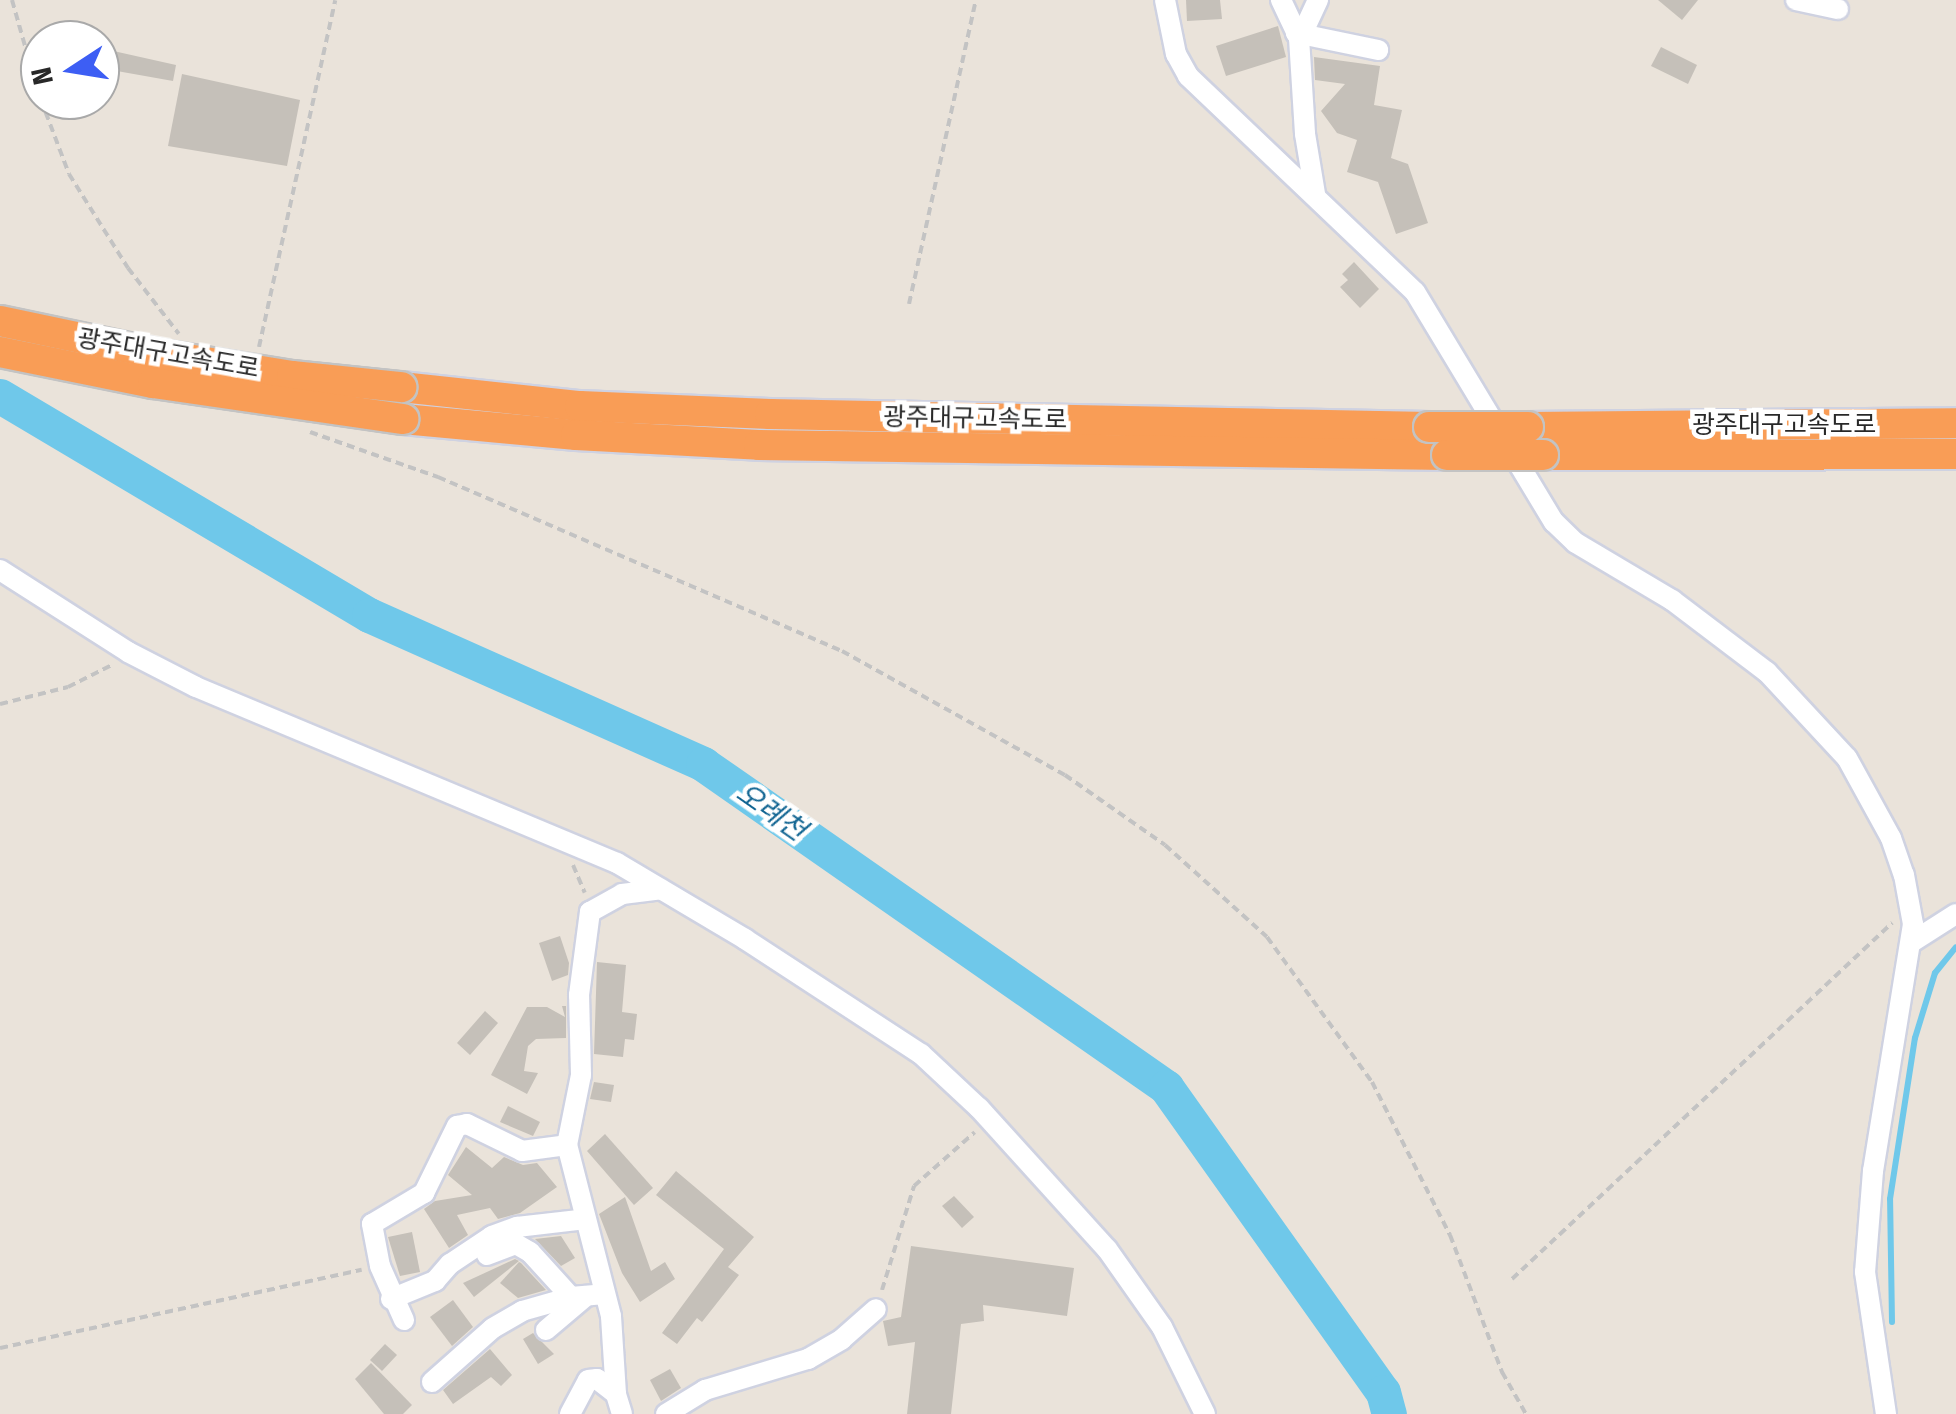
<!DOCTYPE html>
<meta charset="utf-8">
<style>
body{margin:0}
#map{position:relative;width:1956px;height:1414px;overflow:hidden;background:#eae3da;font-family:"Fira Sans Condensed","Noto Sans KR",sans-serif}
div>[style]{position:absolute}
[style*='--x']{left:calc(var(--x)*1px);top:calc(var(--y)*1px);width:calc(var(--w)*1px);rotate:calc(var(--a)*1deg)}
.stream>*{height:6px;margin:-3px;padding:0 3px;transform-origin:3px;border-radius:3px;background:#6fc8ea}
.river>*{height:35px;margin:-17.5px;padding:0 17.5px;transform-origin:17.5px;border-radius:17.5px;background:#6fc8ea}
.building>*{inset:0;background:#c5c0b9}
.path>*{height:4px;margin-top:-2px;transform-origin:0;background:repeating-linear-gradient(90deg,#c3c3c3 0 8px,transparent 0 13px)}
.roads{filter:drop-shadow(2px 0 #cfd2e1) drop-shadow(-2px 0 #cfd2e1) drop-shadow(0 2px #cfd2e1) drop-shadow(0 -2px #cfd2e1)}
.minor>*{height:20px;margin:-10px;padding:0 10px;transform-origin:10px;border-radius:10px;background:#fff}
.highway>*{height:30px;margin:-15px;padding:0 15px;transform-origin:15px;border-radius:15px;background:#f99d56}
.bridges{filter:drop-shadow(2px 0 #c3c3c3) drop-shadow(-2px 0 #c3c3c3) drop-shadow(0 2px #c3c3c3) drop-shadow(0 -2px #c3c3c3)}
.highway-bridge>*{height:30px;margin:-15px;padding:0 15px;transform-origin:15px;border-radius:15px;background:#f99d56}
span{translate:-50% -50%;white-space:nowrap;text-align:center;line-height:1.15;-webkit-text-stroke:9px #fff;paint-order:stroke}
.street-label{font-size:25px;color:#282828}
.water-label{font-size:28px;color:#116592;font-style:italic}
.north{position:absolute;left:20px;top:20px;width:100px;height:100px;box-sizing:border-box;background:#fff;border:2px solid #a9a9a9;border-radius:50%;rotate:258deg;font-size:28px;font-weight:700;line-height:40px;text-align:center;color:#282828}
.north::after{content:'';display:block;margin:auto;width:35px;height:45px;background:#3d5ef4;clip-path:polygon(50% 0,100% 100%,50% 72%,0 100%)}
</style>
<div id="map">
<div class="stream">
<div style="--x:1892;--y:1322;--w:123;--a:-90.9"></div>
<div style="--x:1890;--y:1199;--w:163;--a:-81.2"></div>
<div style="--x:1915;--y:1038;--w:68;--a:-72.9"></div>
<div style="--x:1935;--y:973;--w:33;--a:-51"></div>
</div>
<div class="river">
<div style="--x:0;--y:396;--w:429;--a:30.7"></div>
<div style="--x:369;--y:615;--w:366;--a:24"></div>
<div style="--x:703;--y:764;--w:565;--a:34.9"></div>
<div style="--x:1166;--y:1087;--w:374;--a:54.6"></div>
<div style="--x:1383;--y:1392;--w:23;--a:75"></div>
</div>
<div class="building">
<div style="clip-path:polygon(1186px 0,1220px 0,1222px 19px,1187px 21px)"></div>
<div style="clip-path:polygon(1658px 0,1698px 0,1682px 20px)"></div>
<div style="clip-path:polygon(1278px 26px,1286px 57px,1226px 76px,1216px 46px)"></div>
<div style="clip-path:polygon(1661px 47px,1697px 65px,1688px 84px,1651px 66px)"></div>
<div style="clip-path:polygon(100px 48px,176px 65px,173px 81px,100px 68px)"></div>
<div style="clip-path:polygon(1314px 57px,1380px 66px,1374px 105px,1402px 110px,1391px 158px,1408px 164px,1428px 223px,1396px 234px,1378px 182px,1347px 172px,1357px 140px,1337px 133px,1321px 111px,1345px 84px,1315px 80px)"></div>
<div style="clip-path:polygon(182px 74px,300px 100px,287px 166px,168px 146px)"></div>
<div style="clip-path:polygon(1354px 262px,1379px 289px,1360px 308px,1340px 287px,1348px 280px,1342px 274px)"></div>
<div style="clip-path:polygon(560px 936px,569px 963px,568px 975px,552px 981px,539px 943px)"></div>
<div style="clip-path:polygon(597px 962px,626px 965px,622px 1012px,637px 1014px,634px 1040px,625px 1039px,623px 1057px,594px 1054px)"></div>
<div style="clip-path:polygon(562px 1006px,566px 1006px,566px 1038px,536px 1039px,528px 1046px,524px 1071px,538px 1073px,527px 1094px,491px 1075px,527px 1007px,547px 1007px,565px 1017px)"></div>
<div style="clip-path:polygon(485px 1011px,498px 1023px,470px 1055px,457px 1043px)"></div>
<div style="clip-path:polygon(594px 1082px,614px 1085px,611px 1102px,590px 1099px)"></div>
<div style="clip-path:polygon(508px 1106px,540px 1122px,533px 1136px,500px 1122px)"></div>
<div style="clip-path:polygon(605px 1134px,653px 1188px,634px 1205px,587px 1151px)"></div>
<div style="clip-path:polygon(466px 1147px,492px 1168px,504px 1157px,523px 1165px,537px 1163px,557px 1187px,520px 1213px,498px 1219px,490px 1208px,457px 1215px,468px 1235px,449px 1248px,424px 1209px,435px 1201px,472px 1195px,448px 1175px)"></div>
<div style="clip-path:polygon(676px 1171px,754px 1237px,728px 1267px,739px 1275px,702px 1322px,697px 1318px,677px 1344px,662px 1333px,724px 1249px,656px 1195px)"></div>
<div style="clip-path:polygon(954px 1196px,974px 1217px,962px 1228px,942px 1206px)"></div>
<div style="clip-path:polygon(625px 1197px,651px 1271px,665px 1262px,675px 1279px,640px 1302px,622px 1273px,599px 1214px)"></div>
<div style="clip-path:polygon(412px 1232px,420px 1272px,400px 1276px,388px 1237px)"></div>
<div style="clip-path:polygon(561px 1236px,575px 1258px,561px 1266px,535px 1239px)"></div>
<div style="clip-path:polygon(911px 1246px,1074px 1268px,1067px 1316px,983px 1305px,984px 1321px,961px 1324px,951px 1414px,907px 1414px,915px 1342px,888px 1346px,883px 1321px,901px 1317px)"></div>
<div style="clip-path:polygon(515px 1259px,519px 1261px,474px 1297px,463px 1283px)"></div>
<div style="clip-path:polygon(519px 1262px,521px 1263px,546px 1290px,518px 1298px,500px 1283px)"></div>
<div style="clip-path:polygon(453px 1300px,473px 1327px,452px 1346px,430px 1317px)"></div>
<div style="clip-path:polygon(533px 1333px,554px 1354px,538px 1364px,523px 1339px)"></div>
<div style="clip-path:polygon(385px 1344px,397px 1355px,382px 1371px,370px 1360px)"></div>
<div style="clip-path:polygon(490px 1349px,512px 1375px,501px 1386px,491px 1377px,453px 1404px,443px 1390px)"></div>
<div style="clip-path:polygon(371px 1363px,412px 1405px,403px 1414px,384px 1414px,355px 1379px)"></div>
<div style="clip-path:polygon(670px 1369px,681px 1388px,661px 1401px,650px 1380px)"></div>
</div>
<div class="path">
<div style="--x:12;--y:0;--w:103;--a:74.2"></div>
<div style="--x:41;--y:100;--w:79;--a:69.3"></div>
<div style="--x:69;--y:174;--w:111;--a:57.9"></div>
<div style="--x:128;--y:268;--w:83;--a:52.3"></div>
<div style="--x:909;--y:304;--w:311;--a:-77.6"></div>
<div style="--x:259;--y:347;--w:355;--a:-77.6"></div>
<div style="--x:310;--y:432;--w:136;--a:19.4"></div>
<div style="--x:438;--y:477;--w:440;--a:23.3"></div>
<div style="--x:842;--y:651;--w:255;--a:29.1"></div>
<div style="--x:1065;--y:775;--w:122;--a:35"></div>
<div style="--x:1165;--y:845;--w:137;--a:42"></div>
<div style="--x:1267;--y:937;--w:179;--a:54.1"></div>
<div style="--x:1372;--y:1082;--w:172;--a:63"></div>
<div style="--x:1450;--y:1235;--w:147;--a:69.2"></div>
<div style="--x:1502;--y:1372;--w:48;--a:60.3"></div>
<div style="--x:0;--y:704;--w:70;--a:-14"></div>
<div style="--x:68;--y:687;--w:49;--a:-26.6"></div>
<div style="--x:573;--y:865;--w:30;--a:67"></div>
<div style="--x:1512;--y:1279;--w:521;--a:-43.13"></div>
<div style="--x:882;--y:1290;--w:109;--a:-72.9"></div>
<div style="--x:914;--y:1186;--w:81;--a:-41.5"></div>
<div style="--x:0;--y:1348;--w:370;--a:-12.2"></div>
</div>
<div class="roads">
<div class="minor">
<div style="--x:1165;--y:0;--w:55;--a:78.5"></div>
<div style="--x:1176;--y:54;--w:25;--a:61"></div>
<div style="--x:1188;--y:76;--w:313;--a:43.6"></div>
<div style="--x:1415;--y:292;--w:269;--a:58.9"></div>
<div style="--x:1554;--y:522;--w:30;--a:44"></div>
<div style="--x:1576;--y:543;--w:112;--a:30.7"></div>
<div style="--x:1672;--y:600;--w:119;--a:37.2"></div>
<div style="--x:1767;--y:672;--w:117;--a:47.1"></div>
<div style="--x:1847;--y:758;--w:91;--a:61.2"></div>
<div style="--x:1891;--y:838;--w:39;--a:71"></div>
<div style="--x:1904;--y:875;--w:50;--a:79.6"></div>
<div style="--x:1913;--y:924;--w:250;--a:99.2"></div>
<div style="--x:1873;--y:1171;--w:101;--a:94.5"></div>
<div style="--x:1865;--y:1272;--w:144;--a:81.6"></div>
<div style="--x:1281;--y:0;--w:42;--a:64.7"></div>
<div style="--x:1299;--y:38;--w:96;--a:86.4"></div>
<div style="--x:1305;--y:134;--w:61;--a:80.5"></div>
<div style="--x:1796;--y:0;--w:43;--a:12.1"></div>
<div style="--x:1296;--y:33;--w:84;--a:11.7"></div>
<div style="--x:1296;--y:33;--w:9;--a:-21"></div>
<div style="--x:1304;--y:30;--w:33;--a:-65"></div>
<div style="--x:0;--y:570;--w:152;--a:32.6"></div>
<div style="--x:128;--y:652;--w:76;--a:27.2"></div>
<div style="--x:196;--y:687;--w:456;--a:22.7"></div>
<div style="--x:617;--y:863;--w:149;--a:30.7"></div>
<div style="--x:745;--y:939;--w:210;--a:33.2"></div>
<div style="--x:921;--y:1054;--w:79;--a:43"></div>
<div style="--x:979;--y:1108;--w:190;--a:47.8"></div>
<div style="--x:1107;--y:1249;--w:95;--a:54.8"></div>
<div style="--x:1162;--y:1327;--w:97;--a:63.7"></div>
<div style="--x:1912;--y:942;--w:52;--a:-32.5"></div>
<div style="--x:487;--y:1255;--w:31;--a:-21"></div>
<div style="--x:516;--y:1244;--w:16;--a:30"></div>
<div style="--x:530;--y:1252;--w:61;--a:47.7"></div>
<div style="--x:391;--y:1299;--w:48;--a:-22.2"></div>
<div style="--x:435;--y:1281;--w:23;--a:-49"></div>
<div style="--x:450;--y:1264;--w:50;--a:-33.7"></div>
<div style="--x:492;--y:1236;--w:27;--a:-20"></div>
<div style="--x:517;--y:1227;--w:69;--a:-6.6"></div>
<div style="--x:404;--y:1320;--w:59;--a:-114"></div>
<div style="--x:380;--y:1266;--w:43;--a:-100.8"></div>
<div style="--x:372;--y:1224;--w:61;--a:-30.8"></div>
<div style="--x:424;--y:1193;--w:75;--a:-63.8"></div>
<div style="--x:457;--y:1126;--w:10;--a:-11"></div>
<div style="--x:467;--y:1124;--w:61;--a:26.1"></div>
<div style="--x:522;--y:1151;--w:45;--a:-7.6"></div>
<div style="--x:546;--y:1330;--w:52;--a:-40.4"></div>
<div style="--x:432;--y:1382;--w:81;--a:-41.5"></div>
<div style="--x:493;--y:1328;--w:34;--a:-30"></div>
<div style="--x:522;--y:1311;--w:51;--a:-15.9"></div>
<div style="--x:571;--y:1297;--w:33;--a:-5"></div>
<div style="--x:570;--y:1414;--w:38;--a:-62"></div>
<div style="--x:588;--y:1380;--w:9;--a:-6"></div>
<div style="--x:597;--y:1379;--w:24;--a:38"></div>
<div style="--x:622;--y:1414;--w:21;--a:-107"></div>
<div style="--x:616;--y:1394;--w:78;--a:-93.7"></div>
<div style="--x:611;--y:1316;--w:177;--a:-104.4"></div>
<div style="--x:567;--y:1145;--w:71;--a:-78.7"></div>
<div style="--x:581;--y:1075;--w:80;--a:-91.4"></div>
<div style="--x:579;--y:995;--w:84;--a:-82.5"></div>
<div style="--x:590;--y:912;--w:37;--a:-29"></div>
<div style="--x:622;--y:894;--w:39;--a:-7"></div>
<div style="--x:666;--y:1414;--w:46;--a:-31.6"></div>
<div style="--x:705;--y:1390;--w:108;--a:-16.8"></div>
<div style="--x:808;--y:1359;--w:39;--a:-30"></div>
<div style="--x:842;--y:1339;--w:45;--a:-41.4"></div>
</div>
<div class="highway">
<div style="--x:401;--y:387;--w:180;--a:6.1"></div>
<div style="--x:580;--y:406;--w:190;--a:2.4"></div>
<div style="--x:770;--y:414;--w:659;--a:1.13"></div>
<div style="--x:403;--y:419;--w:174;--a:5.3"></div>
<div style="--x:576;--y:435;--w:183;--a:3.1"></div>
<div style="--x:759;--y:445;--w:688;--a:0.83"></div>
<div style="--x:1528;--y:427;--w:428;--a:-0.5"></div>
<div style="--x:1543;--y:455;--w:413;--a:-0.1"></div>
</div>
</div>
<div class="bridges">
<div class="highway-bridge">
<div style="--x:0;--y:321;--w:159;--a:11.9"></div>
<div style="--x:156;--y:354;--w:138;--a:9.2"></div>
<div style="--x:292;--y:376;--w:110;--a:5.8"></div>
<div style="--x:0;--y:352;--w:156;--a:11.5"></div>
<div style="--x:153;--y:383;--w:253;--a:8.2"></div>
<div style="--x:1429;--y:427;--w:99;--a:0"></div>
<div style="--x:1447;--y:455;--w:96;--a:0"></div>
</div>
</div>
<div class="street-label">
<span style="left:168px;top:354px;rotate:10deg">광주대구고속도로</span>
<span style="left:975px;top:419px;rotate:1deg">광주대구고속도로</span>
<span style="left:1784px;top:425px">광주대구고속도로</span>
</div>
<div class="water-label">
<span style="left:771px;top:812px;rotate:35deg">오례천</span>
</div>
<div class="north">N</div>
</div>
